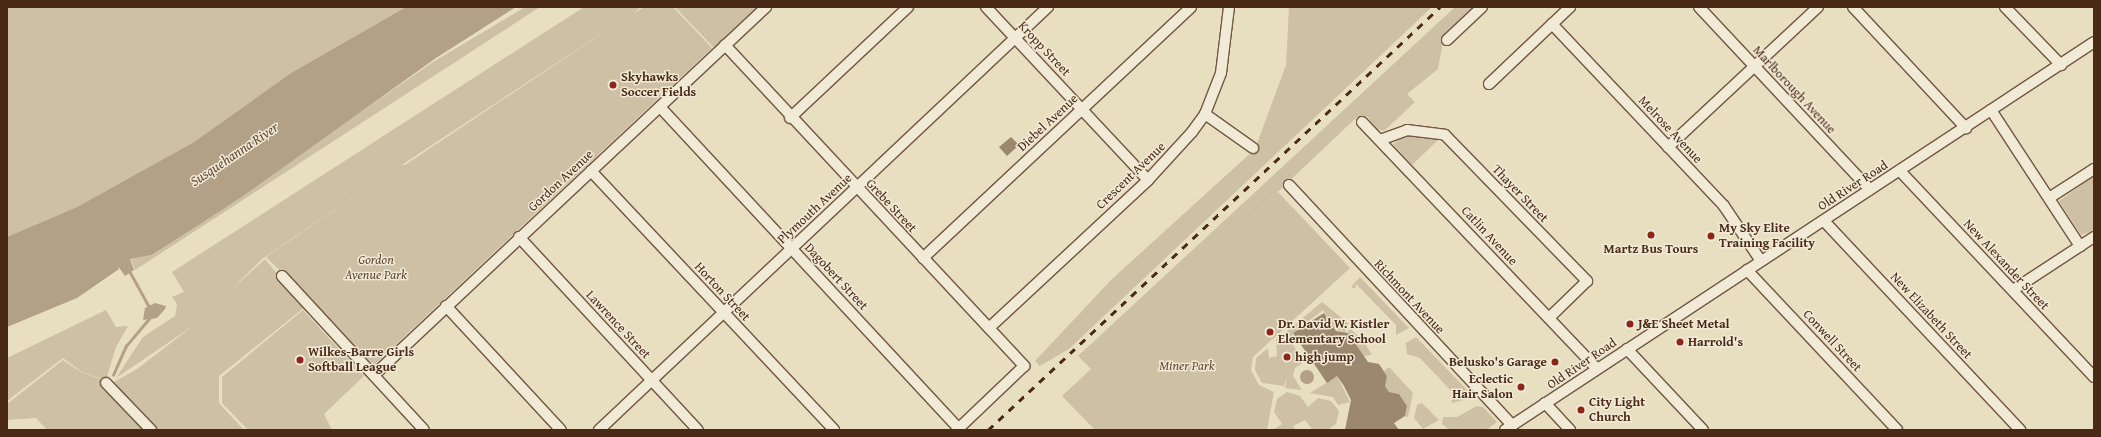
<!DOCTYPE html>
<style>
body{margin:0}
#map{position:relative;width:2101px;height:437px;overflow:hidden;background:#e8dfc1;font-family:"Gentium Book Plus",serif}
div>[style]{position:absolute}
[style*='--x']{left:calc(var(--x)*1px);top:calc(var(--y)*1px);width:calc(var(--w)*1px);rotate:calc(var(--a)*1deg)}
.green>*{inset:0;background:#cdc0a4}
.water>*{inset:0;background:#b2a187}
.round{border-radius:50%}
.stream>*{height:2.5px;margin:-1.25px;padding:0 1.25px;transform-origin:1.25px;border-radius:1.25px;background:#b2a187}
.building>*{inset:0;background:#9c886f}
.roads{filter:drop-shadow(1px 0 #725641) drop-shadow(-1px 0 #725641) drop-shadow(0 1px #725641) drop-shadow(0 -1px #725641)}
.minor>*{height:10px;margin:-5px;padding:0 5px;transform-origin:5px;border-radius:5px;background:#f0ead7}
.rail>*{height:2.5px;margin-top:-1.25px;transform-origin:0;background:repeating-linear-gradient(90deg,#4a2916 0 7px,transparent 0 14px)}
.dots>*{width:11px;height:11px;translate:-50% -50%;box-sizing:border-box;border:2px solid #f0ead7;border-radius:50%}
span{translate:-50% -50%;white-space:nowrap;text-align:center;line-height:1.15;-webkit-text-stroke:3px #f0ead7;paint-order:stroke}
.street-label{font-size:13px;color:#4a2916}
.poi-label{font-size:13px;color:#4a2916;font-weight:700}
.left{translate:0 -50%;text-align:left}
.right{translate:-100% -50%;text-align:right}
.park-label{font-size:13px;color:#644732;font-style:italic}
.water-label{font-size:14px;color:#644732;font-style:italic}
.frame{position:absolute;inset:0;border:8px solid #4a2916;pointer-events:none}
</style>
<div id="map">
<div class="green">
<div style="clip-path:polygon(7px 7px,406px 7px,291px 73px,194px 142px,77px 207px,7px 237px)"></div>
<div style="clip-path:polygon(525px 7px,540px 7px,135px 270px,131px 259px,153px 255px,433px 62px)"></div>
<div style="clip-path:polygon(evenodd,584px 7px,641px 7px,633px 14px,644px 7px,673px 7px,712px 48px,374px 365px,266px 257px,380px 179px,262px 259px,231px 290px,265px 259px,305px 307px,219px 376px,219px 403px,244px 430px,157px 430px,112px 383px,137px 369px,193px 326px,116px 378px,143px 337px,175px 316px,177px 304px,172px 297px,184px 292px,172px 272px,584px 7px,625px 18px,405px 165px,402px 165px,429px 147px,625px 18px)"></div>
<div style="clip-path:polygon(675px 7px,757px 7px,714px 48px)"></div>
<div style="clip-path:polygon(1289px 7px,1432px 7px,1069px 349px,1040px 366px,1035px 361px,1111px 280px,1255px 149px,1286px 65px)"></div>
<div style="clip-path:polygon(1455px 7px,1475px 7px,1444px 36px,1438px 69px,1407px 94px,1415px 102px,1384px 131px,1374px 128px,1368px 117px,1357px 117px,1188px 277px,1278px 192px,1350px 268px,1253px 357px,1251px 370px,1259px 385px,1274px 392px,1267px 430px,1095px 430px,1062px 396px,1091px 369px,1078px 356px)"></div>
<div style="clip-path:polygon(1406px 135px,1440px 138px,1412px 165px,1393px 144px)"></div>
<div style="clip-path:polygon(2094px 176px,2094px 230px,2081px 235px,2059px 201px)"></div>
<div style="clip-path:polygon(1360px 277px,1403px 322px,1409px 328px,1396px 335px,1396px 325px,1361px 289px,1356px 284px,1355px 289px,1351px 287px)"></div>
<div style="clip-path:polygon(1322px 302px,1348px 323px,1345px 332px,1336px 330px,1323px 310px,1293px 333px,1293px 345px,1304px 362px,1295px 368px,1293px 376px,1302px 390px,1310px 391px,1285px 388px,1287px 377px,1284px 386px,1262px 383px,1255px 370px,1256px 358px,1268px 348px,1269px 358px,1277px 356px,1276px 340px)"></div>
<div style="clip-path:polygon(106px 310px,116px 327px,128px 326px,116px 347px,106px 380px,82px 372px,63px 358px,7px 401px,7px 358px)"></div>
<div style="clip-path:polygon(303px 310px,364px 376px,324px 414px,332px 430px,248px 430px,222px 403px,222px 377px)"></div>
<div style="clip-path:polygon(1349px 328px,1363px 340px,1372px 355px,1363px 356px,1348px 333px)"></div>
<div style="clip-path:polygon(1416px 337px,1472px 395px,1471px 398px,1452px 403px,1451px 398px,1456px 396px,1420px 358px,1407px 354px,1406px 343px)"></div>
<div style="clip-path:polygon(63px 360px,81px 372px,101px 379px,100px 383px,144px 430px,47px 430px,36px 418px,7px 420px,7px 404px)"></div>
<div style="clip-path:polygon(1389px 367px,1413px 393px,1408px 417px,1405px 416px,1407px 406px,1399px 394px,1389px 392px,1385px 386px,1387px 376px,1384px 371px)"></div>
<div style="clip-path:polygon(1337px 376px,1350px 402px,1338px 405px,1333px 397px,1310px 393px)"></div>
<div style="clip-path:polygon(1287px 392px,1300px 396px,1308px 407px,1318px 398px,1331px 401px,1339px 411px,1336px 424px,1327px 430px,1313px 430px,1305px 420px,1293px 426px,1295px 430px,1273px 430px,1282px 424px,1274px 412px,1277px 399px)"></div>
<div style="clip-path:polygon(1422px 403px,1439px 420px,1423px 429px,1414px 418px,1417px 405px)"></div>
<div style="clip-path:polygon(1477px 406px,1483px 407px,1497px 422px,1486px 430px,1450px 430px,1442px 424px,1443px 417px,1457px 417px)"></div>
</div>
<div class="water">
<div style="clip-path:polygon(406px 7px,516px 7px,436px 58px,243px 196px,152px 255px,130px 259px,134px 270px,125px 276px,118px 266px,119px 269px,77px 298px,7px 327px,7px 237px,77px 207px,194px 142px,291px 73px)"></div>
<div style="clip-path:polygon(155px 303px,166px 306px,165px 309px,157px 318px,143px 320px,145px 308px)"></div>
<div class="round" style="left:1300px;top:370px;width:14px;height:14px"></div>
</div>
<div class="stream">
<div style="--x:129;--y:270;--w:43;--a:61.1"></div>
<div style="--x:113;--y:375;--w:32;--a:-66"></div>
<div style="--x:126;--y:346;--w:38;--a:-50"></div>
</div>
<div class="building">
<div style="clip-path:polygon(1011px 137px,1019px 145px,1007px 156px,999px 147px)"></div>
<div style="clip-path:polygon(1324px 313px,1336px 331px,1348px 333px,1368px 362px,1379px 364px,1387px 376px,1385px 386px,1389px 392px,1399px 394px,1407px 406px,1405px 416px,1394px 423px,1399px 430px,1345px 430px,1351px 400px,1344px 386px,1337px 376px,1327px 383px,1293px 333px)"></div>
</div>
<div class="roads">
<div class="minor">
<div style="--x:986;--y:7;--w:237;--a:46.9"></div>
<div style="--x:1699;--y:7;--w:250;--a:46.9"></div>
<div style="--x:1853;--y:7;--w:166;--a:47"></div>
<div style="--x:2005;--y:7;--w:81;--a:46"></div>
<div style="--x:1552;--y:24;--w:250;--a:46.6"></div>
<div style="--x:1724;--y:206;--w:66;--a:56.1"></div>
<div style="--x:1447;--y:40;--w:48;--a:-43.3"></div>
<div style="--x:725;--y:45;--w:439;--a:47"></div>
<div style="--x:1024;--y:366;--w:93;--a:136.3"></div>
<div style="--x:1489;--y:84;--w:112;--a:-43.5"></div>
<div style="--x:660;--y:107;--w:441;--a:47.1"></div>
<div style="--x:1991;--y:110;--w:163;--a:56.8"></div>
<div style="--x:1205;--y:114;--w:59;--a:35.3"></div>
<div style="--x:790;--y:118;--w:162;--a:-43.2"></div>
<div style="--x:1362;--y:122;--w:341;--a:46.4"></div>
<div style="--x:1380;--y:140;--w:29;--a:-20"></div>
<div style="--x:1407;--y:130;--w:38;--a:7"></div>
<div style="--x:1445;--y:135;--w:204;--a:45.8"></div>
<div style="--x:1587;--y:281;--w:53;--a:135.8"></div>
<div style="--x:1668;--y:147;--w:205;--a:-43"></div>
<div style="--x:591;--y:171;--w:355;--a:46.8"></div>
<div style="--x:1900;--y:171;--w:283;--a:46.7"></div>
<div style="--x:1289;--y:185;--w:328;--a:47.1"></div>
<div style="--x:2049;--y:198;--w:54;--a:-32.8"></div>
<div style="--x:1824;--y:221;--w:287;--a:46.8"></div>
<div style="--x:519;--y:237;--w:263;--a:47.2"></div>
<div style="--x:923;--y:258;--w:367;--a:-43.1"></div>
<div style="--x:1747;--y:270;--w:219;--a:46.8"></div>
<div style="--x:282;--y:276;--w:209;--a:47.3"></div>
<div style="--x:2013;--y:290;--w:97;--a:-33.2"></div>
<div style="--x:446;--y:306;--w:169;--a:47.2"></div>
<div style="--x:989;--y:328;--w:217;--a:-42.9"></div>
<div style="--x:1148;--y:180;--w:65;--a:-47.5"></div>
<div style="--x:1192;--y:132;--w:22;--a:-54"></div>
<div style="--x:1205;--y:114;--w:44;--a:-68.7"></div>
<div style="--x:1221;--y:73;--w:66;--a:-83.1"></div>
<div style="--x:1627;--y:349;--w:111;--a:46.8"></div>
<div style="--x:374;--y:375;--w:538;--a:-43.19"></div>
<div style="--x:106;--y:383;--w:65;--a:46.2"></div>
<div style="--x:1545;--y:403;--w:37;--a:47"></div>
<div style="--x:599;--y:430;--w:617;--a:-43.29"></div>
<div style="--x:1505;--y:430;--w:705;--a:-33.37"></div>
</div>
</div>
<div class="rail">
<div style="--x:988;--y:430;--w:619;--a:-43.1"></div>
</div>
<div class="dots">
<div style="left:613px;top:85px;background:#8f2418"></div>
<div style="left:1651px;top:235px;background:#8f2418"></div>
<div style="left:1711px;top:236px;background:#8f2418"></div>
<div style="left:1630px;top:324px;background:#8f2418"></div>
<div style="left:1270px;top:332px;background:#8f2418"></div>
<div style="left:1680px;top:342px;background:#8f2418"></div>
<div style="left:1287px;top:357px;background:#8f2418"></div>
<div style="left:300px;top:360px;background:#8f2418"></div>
<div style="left:1555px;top:362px;background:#8f2418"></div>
<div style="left:1521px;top:387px;background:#8f2418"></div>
<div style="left:1581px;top:410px;background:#8f2418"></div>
</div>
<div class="street-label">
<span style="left:1044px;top:49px;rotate:47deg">Kropp Street</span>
<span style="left:1794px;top:90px;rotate:47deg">Marlborough Avenue</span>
<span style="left:1048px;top:123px;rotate:-43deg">Diebel Avenue</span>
<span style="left:1670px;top:130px;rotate:47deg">Melrose Avenue</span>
<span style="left:1131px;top:176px;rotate:-44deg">Crescent Avenue</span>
<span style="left:561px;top:181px;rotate:-43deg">Gordon Avenue</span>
<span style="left:1853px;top:186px;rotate:-33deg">Old River Road</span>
<span style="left:1520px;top:194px;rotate:46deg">Thayer Street</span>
<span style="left:891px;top:206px;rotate:47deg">Grebe Street</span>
<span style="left:815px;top:209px;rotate:-43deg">Plymouth Avenue</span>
<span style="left:1489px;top:236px;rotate:47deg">Catlin Avenue</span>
<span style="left:2006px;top:265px;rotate:47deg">New Alexander Street</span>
<span style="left:836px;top:277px;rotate:47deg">Dagobert Street</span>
<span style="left:722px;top:292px;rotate:47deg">Horton Street</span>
<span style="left:1409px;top:297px;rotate:47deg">Richmont Avenue</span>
<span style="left:1931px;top:316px;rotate:47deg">New Elizabeth Street</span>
<span style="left:618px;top:325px;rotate:47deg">Lawrence Street</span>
<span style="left:1832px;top:341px;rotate:47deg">Conwell Street</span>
<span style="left:1582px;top:364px;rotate:-34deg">Old River Road</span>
</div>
<div class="poi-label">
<span class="left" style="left:621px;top:85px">Skyhawks<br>Soccer Fields</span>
<span class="left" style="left:1719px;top:236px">My Sky Elite<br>Training Facility</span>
<span style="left:1651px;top:249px">Martz Bus Tours</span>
<span class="left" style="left:1638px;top:324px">J&amp;E Sheet Metal</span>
<span class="left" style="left:1278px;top:332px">Dr. David W. Kistler<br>Elementary School</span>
<span class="left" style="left:1688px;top:342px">Harrold's</span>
<span class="left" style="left:308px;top:360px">Wilkes-Barre Girls<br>Softball League</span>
<span class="left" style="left:1295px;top:357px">high jump</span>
<span class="right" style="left:1547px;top:362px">Belusko's Garage</span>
<span class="right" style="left:1513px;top:387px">Eclectic<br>Hair Salon</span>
<span class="left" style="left:1589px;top:410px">City Light<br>Church</span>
</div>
<div class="park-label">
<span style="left:376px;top:268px">Gordon<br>Avenue Park</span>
<span style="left:1187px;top:366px">Miner Park</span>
</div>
<div class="water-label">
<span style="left:234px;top:154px;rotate:-34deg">Susquehanna River</span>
</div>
<div class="frame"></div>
</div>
